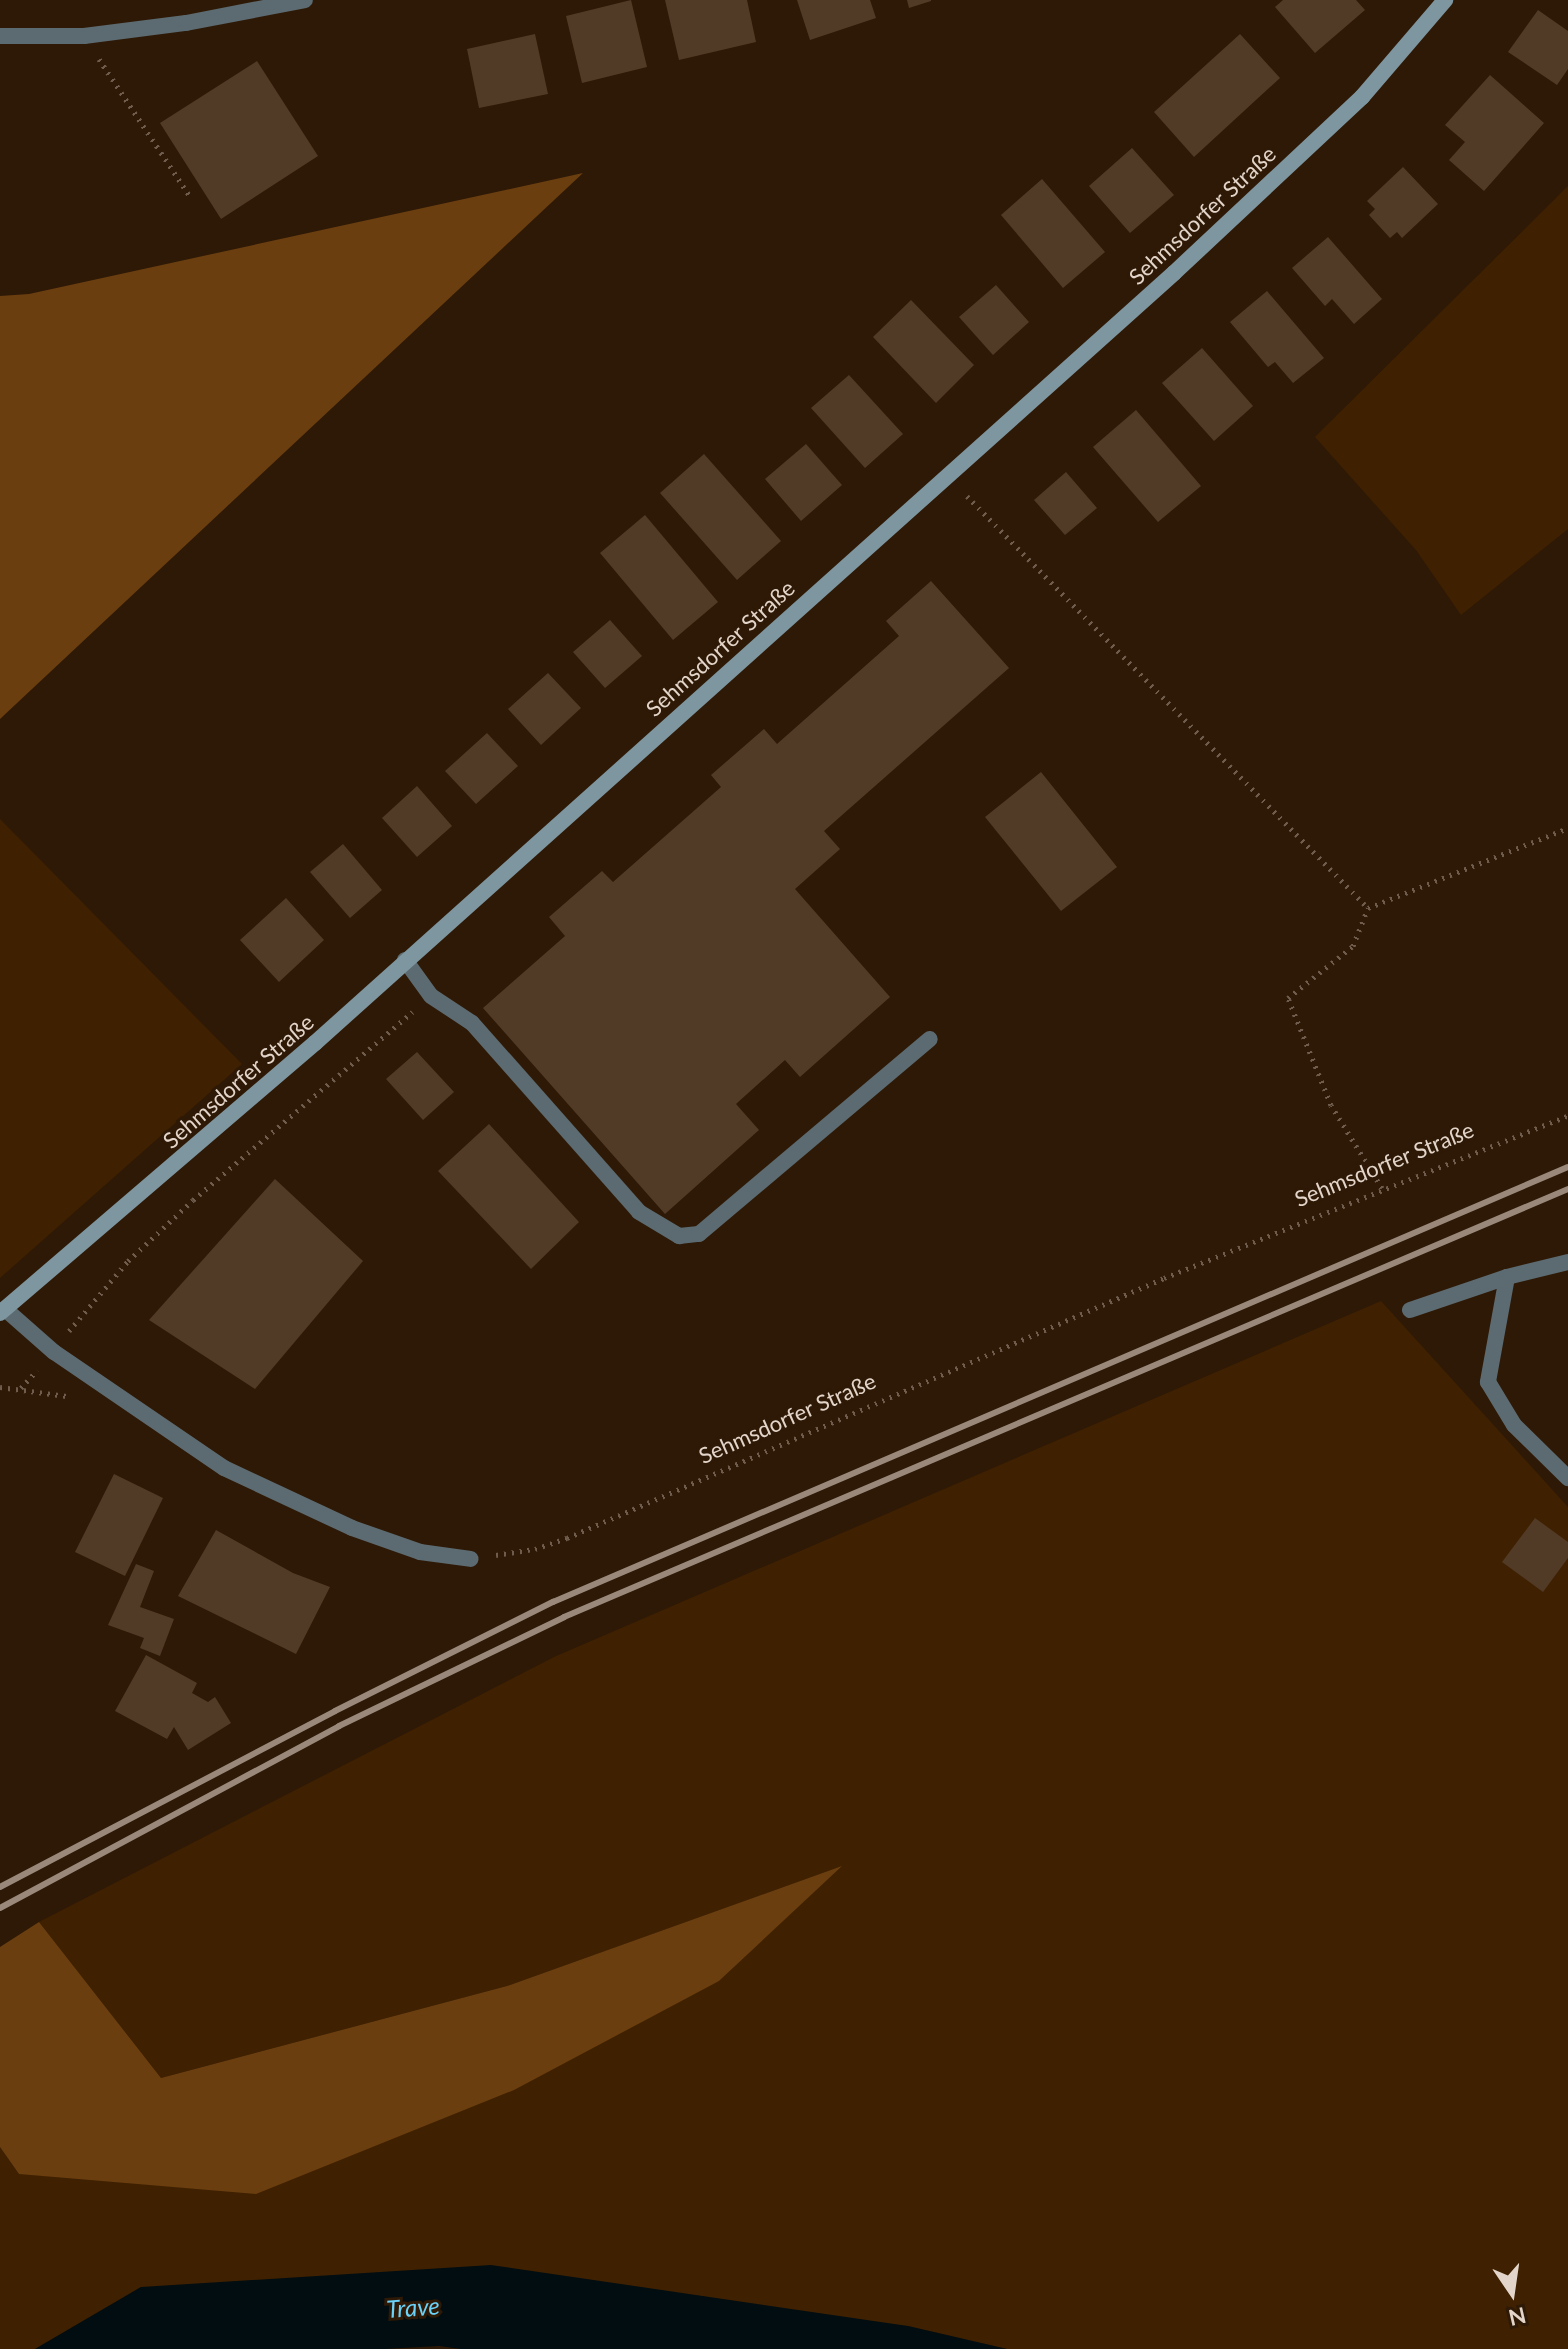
<!DOCTYPE html>
<meta charset="utf-8">
<style>
body{margin:0}
#map{position:relative;width:1568px;height:2349px;overflow:hidden;background:#2e1906;font-family:Lato,sans-serif}
div>[style]{position:absolute}
[style*='--x']{left:calc(var(--x)*1px);top:calc(var(--y)*1px);width:calc(var(--w)*1px);rotate:calc(var(--a)*1deg)}
.green>*{inset:0;background:#3f2101}
.forest>*{inset:0;background:#6a3e0f}
.water>*{inset:0;background:#020d11}
.building>*{inset:0;background:#513b27}
.path>*{height:5px;margin-top:-2.5px;transform-origin:0;background:repeating-linear-gradient(90deg,#6f5c4c 0 2px,transparent 0 8px)}
.lane>*{height:16px;margin:-8px;padding:0 8px;transform-origin:8px;border-radius:8px;background:#5c6b71}
.street>*{height:16px;margin:-8px;padding:0 8px;transform-origin:8px;border-radius:8px;background:#5c6b71}
.secondary>*{height:16px;margin:-8px;padding:0 8px;transform-origin:8px;border-radius:8px;background:#7e96a0}
.rail>*{height:6px;margin:-3px;padding:0 3px;transform-origin:3px;border-radius:3px;background:#9a897b}
span{translate:-50% -50%;white-space:nowrap;text-align:center;line-height:1.15;-webkit-text-stroke:6px #2e1906;paint-order:stroke}
.street-label{font-size:22px;color:#e3d5c9}
.water-label{font-size:24px;color:#6bd2f8;font-style:italic}
.north{position:absolute;left:1472px;top:2253px;width:80px;height:80px;-webkit-text-stroke:6px #2e1906;paint-order:stroke;rotate:167deg;font-size:22px;font-weight:700;line-height:32px;text-align:center;color:#e3d5c9}
.north::after{content:'';display:block;margin:auto;width:28px;height:36px;background:#e3d5c9;clip-path:polygon(50% 0,100% 100%,50% 72%,0 100%)}
</style>
<div id="map">
<div class="green">
<div style="clip-path:polygon(1568px 186px,1568px 529px,1461px 615px,1416px 550px,1315px 437px)"></div>
<div style="clip-path:polygon(0 819px,242px 1064px,0 1278px)"></div>
<div style="clip-path:polygon(1381px 1301px,1568px 1507px,1568px 2349px,1007px 2349px,908px 2326px,141px 2287px,35px 2349px,0 2349px,0 2147px,19px 2174px,719px 1981px,840px 1867px,507px 1986px,161px 2078px,39px 1922px,554px 1657px)"></div>
</div>
<div class="forest">
<div style="clip-path:polygon(583px 173px,0 719px,0 296px,29px 294px)"></div>
<div style="clip-path:polygon(842px 1866px,719px 1981px,514px 2090px,256px 2194px,19px 2174px,0 2147px,0 1947px,39px 1922px,161px 2078px,507px 1986px)"></div>
</div>
<div class="water">
<div style="clip-path:polygon(491px 2265px,908px 2326px,1007px 2349px,461px 2349px,439px 2346px,384px 2349px,35px 2349px,141px 2287px)"></div>
</div>
<div class="building">
<div style="clip-path:polygon(631px 0,647px 67px,582px 83px,566px 16px)"></div>
<div style="clip-path:polygon(665px 0,747px 0,756px 42px,679px 60px)"></div>
<div style="clip-path:polygon(797px 0,870px 0,876px 18px,810px 40px)"></div>
<div style="clip-path:polygon(907px 0,931px 0,931px 1px,909px 8px)"></div>
<div style="clip-path:polygon(1283px 0,1356px 0,1365px 10px,1315px 53px,1275px 7px)"></div>
<div style="clip-path:polygon(1538px 10px,1568px 31px,1568px 69px,1557px 85px,1508px 52px)"></div>
<div style="clip-path:polygon(535px 34px,548px 94px,479px 108px,467px 49px)"></div>
<div style="clip-path:polygon(1240px 34px,1280px 78px,1194px 157px,1154px 112px)"></div>
<div style="clip-path:polygon(257px 61px,318px 156px,221px 219px,160px 123px)"></div>
<div style="clip-path:polygon(1490px 75px,1544px 123px,1484px 191px,1449px 160px,1465px 142px,1445px 125px)"></div>
<div style="clip-path:polygon(1132px 148px,1174px 195px,1130px 233px,1089px 186px)"></div>
<div style="clip-path:polygon(1403px 167px,1438px 204px,1402px 238px,1397px 232px,1390px 238px,1369px 215px,1375px 209px,1367px 201px)"></div>
<div style="clip-path:polygon(1042px 179px,1105px 252px,1063px 288px,1001px 215px)"></div>
<div style="clip-path:polygon(1328px 237px,1382px 299px,1354px 324px,1332px 299px,1325px 306px,1292px 268px)"></div>
<div style="clip-path:polygon(996px 285px,1029px 322px,993px 355px,959px 317px)"></div>
<div style="clip-path:polygon(1267px 291px,1324px 358px,1293px 383px,1275px 362px,1268px 367px,1230px 322px)"></div>
<div style="clip-path:polygon(911px 300px,974px 365px,936px 403px,873px 337px)"></div>
<div style="clip-path:polygon(1202px 348px,1253px 406px,1214px 441px,1162px 383px)"></div>
<div style="clip-path:polygon(849px 375px,903px 434px,865px 468px,811px 408px)"></div>
<div style="clip-path:polygon(1136px 410px,1201px 486px,1158px 522px,1093px 447px)"></div>
<div style="clip-path:polygon(806px 444px,842px 485px,801px 521px,765px 479px)"></div>
<div style="clip-path:polygon(704px 454px,781px 541px,737px 580px,660px 493px)"></div>
<div style="clip-path:polygon(1066px 472px,1097px 508px,1065px 535px,1034px 500px)"></div>
<div style="clip-path:polygon(645px 515px,718px 602px,673px 640px,600px 553px)"></div>
<div style="clip-path:polygon(931px 581px,1009px 668px,824px 831px,840px 849px,795px 889px,890px 997px,800px 1077px,785px 1060px,736px 1104px,759px 1130px,665px 1214px,483px 1008px,565px 936px,549px 917px,602px 871px,613px 882px,721px 787px,711px 775px,764px 729px,777px 744px,899px 636px,886px 621px)"></div>
<div style="clip-path:polygon(610px 620px,642px 656px,605px 688px,573px 652px)"></div>
<div style="clip-path:polygon(548px 673px,581px 708px,541px 745px,508px 709px)"></div>
<div style="clip-path:polygon(487px 733px,518px 766px,476px 804px,445px 771px)"></div>
<div style="clip-path:polygon(1041px 772px,1117px 867px,1061px 911px,985px 817px)"></div>
<div style="clip-path:polygon(417px 786px,452px 826px,417px 857px,382px 818px)"></div>
<div style="clip-path:polygon(343px 844px,382px 890px,350px 918px,310px 872px)"></div>
<div style="clip-path:polygon(286px 898px,324px 940px,279px 982px,240px 940px)"></div>
<div style="clip-path:polygon(417px 1052px,454px 1092px,423px 1120px,386px 1079px)"></div>
<div style="clip-path:polygon(489px 1124px,579px 1222px,531px 1269px,438px 1171px)"></div>
<div style="clip-path:polygon(275px 1179px,363px 1261px,255px 1389px,149px 1320px)"></div>
<div style="clip-path:polygon(114px 1474px,163px 1498px,125px 1576px,75px 1552px)"></div>
<div style="clip-path:polygon(1535px 1518px,1568px 1542px,1568px 1558px,1543px 1592px,1502px 1562px)"></div>
<div style="clip-path:polygon(216px 1530px,293px 1573px,330px 1587px,296px 1654px,178px 1596px)"></div>
<div style="clip-path:polygon(136px 1564px,154px 1571px,140px 1607px,174px 1619px,160px 1656px,140px 1648px,144px 1638px,108px 1625px)"></div>
<div style="clip-path:polygon(146px 1655px,197px 1683px,192px 1693px,208px 1702px,215px 1697px,231px 1723px,188px 1750px,174px 1727px,167px 1739px,115px 1711px)"></div>
</div>
<div class="path">
<div style="--x:99;--y:59;--w:163;--a:56.5"></div>
<div style="--x:967;--y:496;--w:575;--a:45.78"></div>
<div style="--x:1382;--y:1188;--w:97;--a:-121.6"></div>
<div style="--x:1331;--y:1105;--w:115;--a:-111.9"></div>
<div style="--x:1288;--y:998;--w:83;--a:-38.7"></div>
<div style="--x:1353;--y:946;--w:41;--a:-68.5"></div>
<div style="--x:1368;--y:908;--w:215;--a:-21.8"></div>
<div style="--x:69;--y:1331;--w:92;--a:-49.9"></div>
<div style="--x:128;--y:1261;--w:89;--a:-43.2"></div>
<div style="--x:193;--y:1200;--w:289;--a:-40.6"></div>
<div style="--x:0;--y:1387;--w:67;--a:7.8"></div>
<div style="--x:21;--y:1388;--w:24;--a:-48"></div>
<div style="--x:496;--y:1555;--w:39;--a:-9"></div>
<div style="--x:535;--y:1549;--w:34;--a:-19"></div>
<div style="--x:567;--y:1538;--w:651;--a:-23.53"></div>
<div style="--x:1164;--y:1278;--w:435;--a:-21.9"></div>
</div>
<div class="lane">
<div style="--x:405;--y:960;--w:44;--a:54.2"></div>
<div style="--x:431;--y:996;--w:49;--a:33.4"></div>
<div style="--x:472;--y:1023;--w:252;--a:48.5"></div>
<div style="--x:639;--y:1212;--w:47;--a:31"></div>
<div style="--x:679;--y:1236;--w:20;--a:-6"></div>
<div style="--x:699;--y:1234;--w:302;--a:-40.2"></div>
<div style="--x:1507;--y:1277;--w:107;--a:100.3"></div>
<div style="--x:1488;--y:1382;--w:50;--a:58.8"></div>
<div style="--x:1514;--y:1425;--w:76;--a:44.5"></div>
</div>
<div class="street">
<div style="--x:0;--y:36;--w:84;--a:0"></div>
<div style="--x:84;--y:36;--w:103;--a:-7.3"></div>
<div style="--x:186;--y:23;--w:121;--a:-10.9"></div>
<div style="--x:5;--y:1309;--w:65;--a:41.3"></div>
<div style="--x:54;--y:1352;--w:206;--a:34.3"></div>
<div style="--x:224;--y:1468;--w:141;--a:25.1"></div>
<div style="--x:352;--y:1528;--w:72;--a:19.4"></div>
<div style="--x:420;--y:1552;--w:51;--a:7.8"></div>
<div style="--x:1410;--y:1310;--w:102;--a:-18.8"></div>
<div style="--x:1507;--y:1277;--w:63;--a:-13.8"></div>
</div>
<div class="secondary">
<div style="--x:0;--y:1313;--w:415;--a:-40.6"></div>
<div style="--x:315;--y:1043;--w:1154;--a:-41.87"></div>
<div style="--x:1174;--y:273;--w:258;--a:-43.1"></div>
<div style="--x:1362;--y:97;--w:128;--a:-49.4"></div>
</div>
<div class="rail">
<div style="--x:0;--y:1887;--w:378;--a:-27.7"></div>
<div style="--x:335;--y:1711;--w:244;--a:-26.6"></div>
<div style="--x:553;--y:1602;--w:1104;--a:-23.2"></div>
<div style="--x:0;--y:1908;--w:385;--a:-28.2"></div>
<div style="--x:339;--y:1726;--w:250;--a:-25.8"></div>
<div style="--x:564;--y:1617;--w:1091;--a:-23.09"></div>
</div>
<div class="street-label">
<span style="left:1202px;top:215px;rotate:-43deg">Sehmsdorfer Straße</span>
<span style="left:720px;top:648px;rotate:-42deg">Sehmsdorfer Straße</span>
<span style="left:238px;top:1081px;rotate:-41deg">Sehmsdorfer Straße</span>
<span style="left:1384px;top:1164px;rotate:-22deg">Sehmsdorfer Straße</span>
<span style="left:787px;top:1418px;rotate:-24deg">Sehmsdorfer Straße</span>
</div>
<div class="water-label">
<span style="left:413px;top:2307px;rotate:-4deg">Trave</span>
</div>
<div class="north">N</div>
</div>
